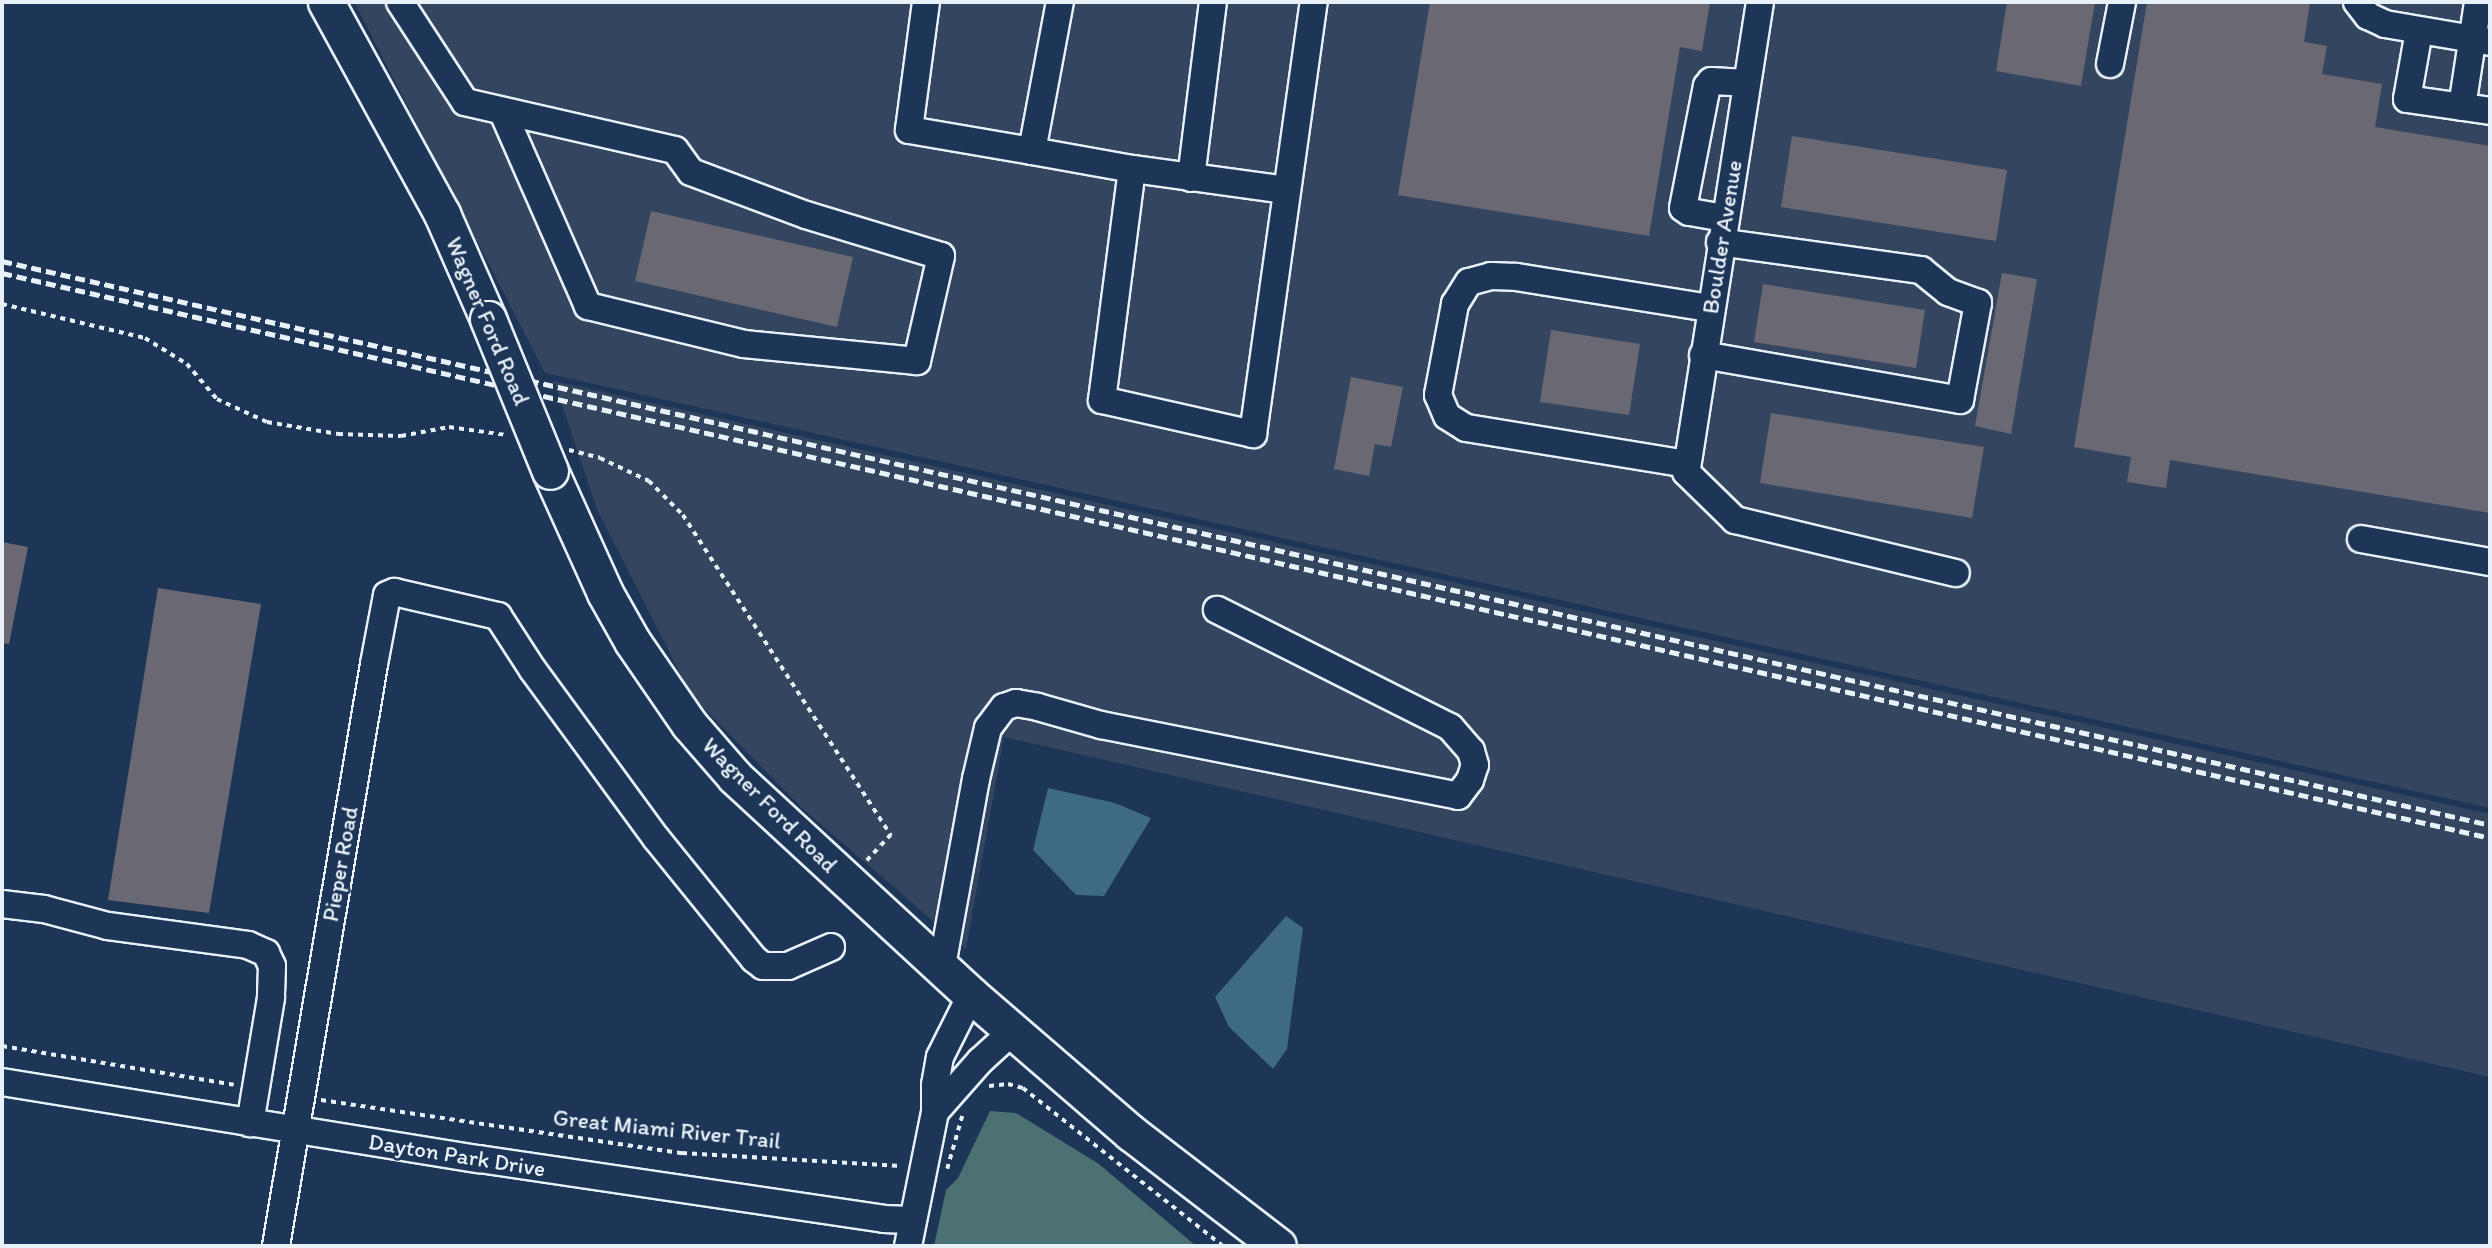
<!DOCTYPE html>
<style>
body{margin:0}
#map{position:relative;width:2492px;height:1248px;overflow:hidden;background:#1d3557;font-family:Itim,sans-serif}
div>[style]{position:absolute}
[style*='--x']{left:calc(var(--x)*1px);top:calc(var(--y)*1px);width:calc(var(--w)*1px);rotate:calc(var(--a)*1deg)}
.built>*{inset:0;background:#34455f}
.green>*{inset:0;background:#4c7173}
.water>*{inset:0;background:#3e6a84}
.building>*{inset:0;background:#6a6973}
.path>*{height:3.5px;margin-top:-1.75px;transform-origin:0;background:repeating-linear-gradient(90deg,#e8f1f8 0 5px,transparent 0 10px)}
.roads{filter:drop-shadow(2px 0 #e8f1f8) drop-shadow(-2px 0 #e8f1f8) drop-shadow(0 2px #e8f1f8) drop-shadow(0 -2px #e8f1f8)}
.minor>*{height:26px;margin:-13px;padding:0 13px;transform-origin:13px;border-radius:13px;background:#1d3557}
.major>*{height:35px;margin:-17.5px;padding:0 17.5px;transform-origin:17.5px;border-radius:17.5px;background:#1d3557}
.rail>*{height:5px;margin-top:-2.5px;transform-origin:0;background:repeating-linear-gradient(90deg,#e8f1f8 0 10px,transparent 0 15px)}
.bridges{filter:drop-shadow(2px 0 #e8f1f8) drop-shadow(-2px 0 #e8f1f8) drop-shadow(0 2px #e8f1f8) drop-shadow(0 -2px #e8f1f8)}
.major-bridge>*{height:35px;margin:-17.5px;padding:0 17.5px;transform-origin:17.5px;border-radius:17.5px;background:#1d3557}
span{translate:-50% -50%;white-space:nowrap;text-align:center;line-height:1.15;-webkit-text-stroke:5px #1d3557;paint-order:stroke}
.street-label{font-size:23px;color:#e8f1f8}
.frame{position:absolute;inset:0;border:4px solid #e8f1f8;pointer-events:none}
</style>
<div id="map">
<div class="built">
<div style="clip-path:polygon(354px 2px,2490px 2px,2490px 808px,545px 373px)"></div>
<div style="clip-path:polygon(554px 381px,2490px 814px,2490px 1077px,1004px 737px,966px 949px,803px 809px,691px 695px,596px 507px)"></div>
</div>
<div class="green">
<div style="clip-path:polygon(990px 1111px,1016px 1113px,1099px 1164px,1196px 1246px,934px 1246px,946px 1190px,958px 1178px)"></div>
</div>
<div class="water">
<div style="clip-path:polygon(1048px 788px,1115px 803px,1151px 818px,1104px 896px,1076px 895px,1033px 850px)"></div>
<div style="clip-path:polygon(1286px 916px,1303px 928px,1287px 1049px,1273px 1069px,1229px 1027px,1215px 997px)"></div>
</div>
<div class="building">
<div style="clip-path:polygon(1430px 2px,1710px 2px,1702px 51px,1680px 47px,1649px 236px,1398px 195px)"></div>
<div style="clip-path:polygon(2007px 2px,2095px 2px,2081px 86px,1996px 71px)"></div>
<div style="clip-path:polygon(2147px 2px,2310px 2px,2304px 42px,2327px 46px,2322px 74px,2382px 84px,2375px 127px,2490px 146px,2490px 513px,2170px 460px,2166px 488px,2127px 482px,2131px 457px,2074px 447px)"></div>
<div style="clip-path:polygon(1792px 136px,2007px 170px,1996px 241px,1781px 207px)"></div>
<div style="clip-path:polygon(651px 211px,853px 257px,837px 327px,635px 281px)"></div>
<div style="clip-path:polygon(2002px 273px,2037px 279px,2011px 434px,1975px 426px)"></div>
<div style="clip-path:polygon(1763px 284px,1925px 310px,1916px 368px,1754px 342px)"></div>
<div style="clip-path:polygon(1551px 330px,1640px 344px,1629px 415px,1540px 402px)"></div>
<div style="clip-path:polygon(1351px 377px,1403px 387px,1391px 447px,1375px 444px,1369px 476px,1334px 469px)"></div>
<div style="clip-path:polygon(1771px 413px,1984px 447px,1972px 518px,1760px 483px)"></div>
<div style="clip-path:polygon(2px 542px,28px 547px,9px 644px,2px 643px)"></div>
<div style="clip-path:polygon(158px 588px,261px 604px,209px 913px,108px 900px)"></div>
</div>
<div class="path">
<div style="--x:2;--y:304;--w:147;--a:13.4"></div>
<div style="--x:145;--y:338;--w:49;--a:31.8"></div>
<div style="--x:187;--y:364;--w:46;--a:49.4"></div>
<div style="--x:217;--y:399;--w:55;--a:24.7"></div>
<div style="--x:267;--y:422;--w:72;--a:9.6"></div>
<div style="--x:338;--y:434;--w:63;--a:1.8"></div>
<div style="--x:401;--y:436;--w:49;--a:-10.6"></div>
<div style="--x:449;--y:427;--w:59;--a:7.9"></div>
<div style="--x:569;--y:450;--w:32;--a:14"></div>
<div style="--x:600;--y:458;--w:54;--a:25.1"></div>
<div style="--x:649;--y:481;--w:48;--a:45"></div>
<div style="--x:683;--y:515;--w:382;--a:57"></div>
<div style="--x:891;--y:835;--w:37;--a:133"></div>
<div style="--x:2;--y:1046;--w:235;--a:9.5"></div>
<div style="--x:989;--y:1086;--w:19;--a:-6"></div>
<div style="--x:1008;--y:1084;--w:16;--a:15"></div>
<div style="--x:1023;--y:1088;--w:255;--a:38.3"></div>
<div style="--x:321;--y:1100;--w:365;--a:8.4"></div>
<div style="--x:682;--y:1153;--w:219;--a:3.4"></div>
<div style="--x:947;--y:1169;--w:55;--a:-74.2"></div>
</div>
<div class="roads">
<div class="minor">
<div style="--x:400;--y:2;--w:119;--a:57"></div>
<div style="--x:465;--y:102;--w:215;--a:12.9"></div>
<div style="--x:675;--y:150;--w:27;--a:54"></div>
<div style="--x:691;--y:172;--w:123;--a:20.5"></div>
<div style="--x:806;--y:215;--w:141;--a:16.9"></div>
<div style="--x:941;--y:256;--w:108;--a:102.9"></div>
<div style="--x:917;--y:361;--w:174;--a:-174.4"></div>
<div style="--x:744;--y:344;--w:161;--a:-166.3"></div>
<div style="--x:588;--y:306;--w:212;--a:-113.7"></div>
<div style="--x:926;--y:2;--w:129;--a:97.6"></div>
<div style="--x:909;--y:130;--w:125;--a:9.7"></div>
<div style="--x:1032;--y:151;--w:152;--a:-79.4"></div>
<div style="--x:1760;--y:2;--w:476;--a:98.9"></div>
<div style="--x:1686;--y:472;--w:69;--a:44.4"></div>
<div style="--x:1735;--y:520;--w:227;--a:13.5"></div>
<div style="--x:2357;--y:2;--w:18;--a:52"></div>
<div style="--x:2368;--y:16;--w:19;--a:25"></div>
<div style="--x:2385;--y:24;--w:107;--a:9.7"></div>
<div style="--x:2419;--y:31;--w:69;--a:100"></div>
<div style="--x:2407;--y:99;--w:84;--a:8.2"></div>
<div style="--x:2110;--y:64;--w:63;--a:-79"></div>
<div style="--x:2462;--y:107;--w:106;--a:-81.3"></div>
<div style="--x:1032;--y:151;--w:102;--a:10.2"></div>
<div style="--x:1191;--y:178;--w:177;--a:-82.9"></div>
<div style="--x:1286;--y:190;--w:155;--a:-172.2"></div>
<div style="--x:1132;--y:169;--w:233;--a:97.4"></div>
<div style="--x:1102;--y:400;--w:155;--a:12.7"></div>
<div style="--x:1253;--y:434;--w:436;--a:-82"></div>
<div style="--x:1724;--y:218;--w:36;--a:-170"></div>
<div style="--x:1689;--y:212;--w:7;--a:-146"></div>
<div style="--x:1683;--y:208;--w:124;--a:-78.9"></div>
<div style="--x:1707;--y:86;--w:6;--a:-51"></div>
<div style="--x:1711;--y:81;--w:36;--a:3"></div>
<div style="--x:1703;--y:355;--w:261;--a:9.9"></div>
<div style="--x:1960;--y:400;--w:99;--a:-79.5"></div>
<div style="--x:1978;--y:303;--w:32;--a:-160"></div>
<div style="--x:1948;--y:292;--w:35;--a:-141"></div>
<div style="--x:1921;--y:270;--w:203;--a:-172.1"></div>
<div style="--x:1687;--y:464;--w:224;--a:-170.7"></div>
<div style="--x:1466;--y:428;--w:22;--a:-148"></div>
<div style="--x:1447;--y:416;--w:23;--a:-113"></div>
<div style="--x:1438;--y:395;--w:93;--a:-79.4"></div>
<div style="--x:1455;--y:304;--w:26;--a:-58"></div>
<div style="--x:1469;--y:282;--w:23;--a:-15"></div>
<div style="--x:1491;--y:276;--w:25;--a:2"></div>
<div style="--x:1516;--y:277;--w:196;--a:9.1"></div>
<div style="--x:2361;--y:539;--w:131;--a:10.1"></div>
<div style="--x:2;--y:904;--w:42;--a:6.8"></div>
<div style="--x:44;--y:909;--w:66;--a:14.9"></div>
<div style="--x:108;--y:926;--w:141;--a:7.7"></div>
<div style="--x:248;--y:945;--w:20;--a:24"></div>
<div style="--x:266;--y:953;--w:14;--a:65"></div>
<div style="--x:272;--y:966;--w:32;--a:92"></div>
<div style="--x:271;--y:998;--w:127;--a:99.5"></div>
<div style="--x:942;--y:966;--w:190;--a:-79.7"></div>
<div style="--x:976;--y:779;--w:52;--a:-76.8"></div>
<div style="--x:988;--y:728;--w:26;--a:-53"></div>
<div style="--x:1004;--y:707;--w:13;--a:-18"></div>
<div style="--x:1016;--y:703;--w:22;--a:10"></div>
<div style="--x:1038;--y:707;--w:66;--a:15.9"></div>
<div style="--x:1101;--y:725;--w:364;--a:11.2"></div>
<div style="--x:1458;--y:796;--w:20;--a:-53"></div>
<div style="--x:1470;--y:780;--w:16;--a:-72"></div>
<div style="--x:1475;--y:765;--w:15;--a:-106"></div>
<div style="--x:1471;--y:751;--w:32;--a:-131"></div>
<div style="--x:1450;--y:727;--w:261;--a:-153.3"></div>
<div style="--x:2;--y:1082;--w:483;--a:9.2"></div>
<div style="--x:479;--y:1159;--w:408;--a:8.4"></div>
<div style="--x:883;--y:1219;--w:29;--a:2"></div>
<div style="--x:935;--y:1112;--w:68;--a:-48.6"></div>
<div style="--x:980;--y:1061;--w:46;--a:-42.4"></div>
<div style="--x:276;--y:1246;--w:590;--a:-80.44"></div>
<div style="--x:374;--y:664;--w:70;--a:-79.3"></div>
<div style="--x:387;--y:595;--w:8;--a:-23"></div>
<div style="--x:394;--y:592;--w:107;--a:13"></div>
<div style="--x:498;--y:616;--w:64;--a:57.1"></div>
<div style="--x:533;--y:670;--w:208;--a:53.8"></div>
<div style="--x:656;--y:838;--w:156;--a:51"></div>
<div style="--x:754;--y:959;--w:11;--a:38"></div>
<div style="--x:763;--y:966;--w:25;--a:0"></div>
<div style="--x:788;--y:966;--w:47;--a:-23.8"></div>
<div style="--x:908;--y:1246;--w:137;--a:-78.6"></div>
<div style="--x:935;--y:1112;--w:27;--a:-90"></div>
<div style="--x:935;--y:1085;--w:28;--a:-80"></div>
<div style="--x:940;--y:1057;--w:69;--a:-63.4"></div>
</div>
<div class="major">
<div style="--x:326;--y:2;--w:242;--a:61.3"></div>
<div style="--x:442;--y:214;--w:115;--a:66.3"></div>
<div style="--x:550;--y:471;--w:134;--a:65.7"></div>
<div style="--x:605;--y:593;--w:55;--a:60.6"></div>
<div style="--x:632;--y:641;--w:101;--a:55.5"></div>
<div style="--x:689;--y:724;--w:70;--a:49"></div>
<div style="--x:735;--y:777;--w:321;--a:42.7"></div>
<div style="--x:971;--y:995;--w:211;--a:40.8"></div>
<div style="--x:1131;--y:1133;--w:185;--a:37.5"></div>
</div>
</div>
<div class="rail">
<div style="--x:2;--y:261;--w:2551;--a:12.77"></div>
<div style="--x:2;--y:273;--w:2551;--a:12.79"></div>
</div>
<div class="bridges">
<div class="major-bridge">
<div style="--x:488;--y:319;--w:164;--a:67.8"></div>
</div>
</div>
<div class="street-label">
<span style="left:1722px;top:237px;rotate:-81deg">Boulder Avenue</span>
<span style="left:488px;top:321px;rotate:67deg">Wagner Ford Road</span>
<span style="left:770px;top:805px;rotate:45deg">Wagner Ford Road</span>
<span style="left:340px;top:864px;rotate:-80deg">Pieper Road</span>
<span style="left:667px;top:1129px;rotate:6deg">Great Miami River Trail</span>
<span style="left:457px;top:1155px;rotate:9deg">Dayton Park Drive</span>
</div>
<div class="frame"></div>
</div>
